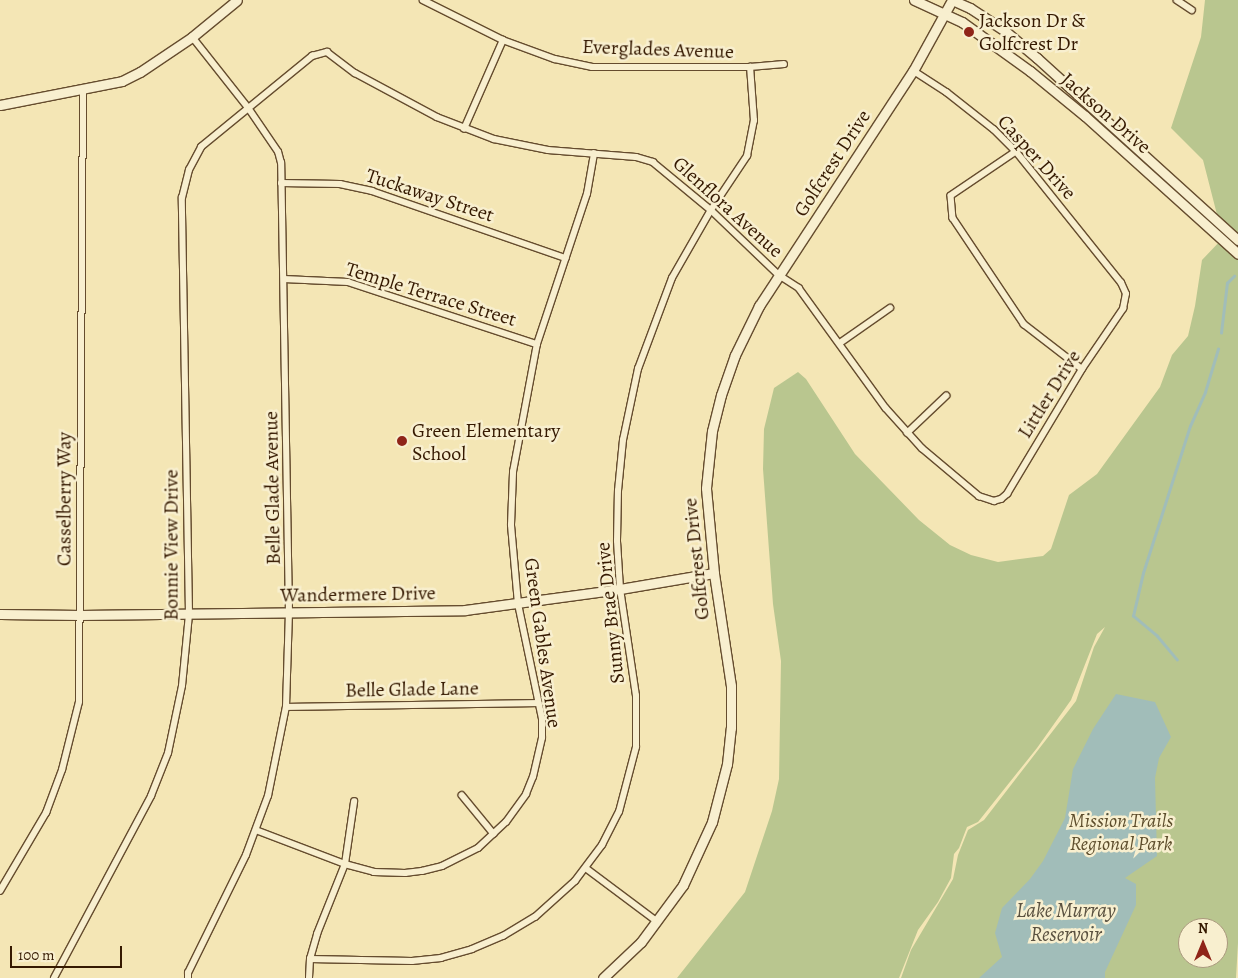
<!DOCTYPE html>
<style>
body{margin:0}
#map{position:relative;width:1238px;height:978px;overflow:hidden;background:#f4e6b5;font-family:Alegreya,serif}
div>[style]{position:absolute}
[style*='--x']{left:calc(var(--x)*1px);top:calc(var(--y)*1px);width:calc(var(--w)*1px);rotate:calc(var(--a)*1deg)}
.green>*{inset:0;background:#b9c68f}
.water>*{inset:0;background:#a1bdb9}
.stream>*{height:2.5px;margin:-1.25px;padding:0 1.25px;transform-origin:1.25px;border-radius:1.25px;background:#a1bdb9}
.roads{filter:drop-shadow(1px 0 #654c2e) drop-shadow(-1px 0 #654c2e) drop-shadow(0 1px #654c2e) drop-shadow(0 -1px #654c2e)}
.street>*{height:5.5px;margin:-2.75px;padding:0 2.75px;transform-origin:2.75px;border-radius:2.75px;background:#f8efcf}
.secondary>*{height:9px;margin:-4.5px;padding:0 4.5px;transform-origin:4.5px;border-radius:4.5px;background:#f8efcf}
.dots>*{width:14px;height:14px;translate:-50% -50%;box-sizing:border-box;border:2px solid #f8efcf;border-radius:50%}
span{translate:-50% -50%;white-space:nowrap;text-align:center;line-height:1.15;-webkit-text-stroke:5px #f8efcf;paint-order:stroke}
.poi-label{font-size:20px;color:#351901}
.left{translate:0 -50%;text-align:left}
.street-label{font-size:20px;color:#351901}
.park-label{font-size:20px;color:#5d4d2c;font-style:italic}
.water-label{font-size:21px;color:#5b5241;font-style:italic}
.north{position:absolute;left:1178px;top:918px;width:50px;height:50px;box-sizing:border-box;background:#f8efcf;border:1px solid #aa997d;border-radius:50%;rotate:0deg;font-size:14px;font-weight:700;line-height:20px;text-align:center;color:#351901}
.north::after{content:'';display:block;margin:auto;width:18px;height:22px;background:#8f2418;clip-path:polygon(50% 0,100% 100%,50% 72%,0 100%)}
.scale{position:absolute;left:10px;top:946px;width:112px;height:22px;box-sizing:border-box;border:2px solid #351901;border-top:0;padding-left:6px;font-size:15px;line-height:18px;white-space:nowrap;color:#351901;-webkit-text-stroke:4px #f8efcf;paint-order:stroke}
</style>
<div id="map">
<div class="green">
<div style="clip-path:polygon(evenodd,1205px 0,1238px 0,1238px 943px,1236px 978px,901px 978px,911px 950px,953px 879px,958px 855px,968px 830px,984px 820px,1076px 701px,1094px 647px,1105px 627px,1097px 634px,1071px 700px,1037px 748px,978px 822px,967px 827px,959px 848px,954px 854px,951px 878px,938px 902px,918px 930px,899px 978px,677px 978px,745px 892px,772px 811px,779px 779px,781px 661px,773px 604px,763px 469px,764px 429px,774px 388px,798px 372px,806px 379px,855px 454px,919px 520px,950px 545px,971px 555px,998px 562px,1043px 556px,1051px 549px,1069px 495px,1097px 474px,1160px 387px,1172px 355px,1188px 336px,1195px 306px,1202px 260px,1223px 238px,1203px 160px,1171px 128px,1201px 37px,1205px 0,1188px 928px,1218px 928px,1218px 958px,1188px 958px,1188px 928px)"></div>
</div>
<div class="water">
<div style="clip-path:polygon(1116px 694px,1155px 702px,1171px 737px,1159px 758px,1155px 778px,1157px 856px,1125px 878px,1136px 884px,1136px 905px,1105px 972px,1105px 978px,979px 978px,1002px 957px,995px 933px,1002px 908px,1030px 879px,1043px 861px,1065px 818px,1073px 769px,1093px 729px)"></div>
</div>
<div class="stream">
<div style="--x:1221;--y:333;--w:50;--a:-83.2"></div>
<div style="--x:1227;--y:283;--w:10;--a:-45"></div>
<div style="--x:1177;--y:660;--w:31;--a:-130"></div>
<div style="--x:1157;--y:636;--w:31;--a:-140"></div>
<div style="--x:1133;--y:616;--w:44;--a:-76.9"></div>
<div style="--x:1143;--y:573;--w:154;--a:-72.3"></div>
<div style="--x:1190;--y:426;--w:37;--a:-66"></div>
<div style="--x:1205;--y:392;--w:45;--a:-73.2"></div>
</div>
<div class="roads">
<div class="street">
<div style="--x:423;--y:0;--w:89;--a:26.6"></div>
<div style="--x:503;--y:40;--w:55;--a:20.1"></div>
<div style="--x:555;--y:59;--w:38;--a:12"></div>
<div style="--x:592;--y:67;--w:158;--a:0"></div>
<div style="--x:750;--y:67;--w:34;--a:-5"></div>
<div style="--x:1177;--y:0;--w:18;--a:34"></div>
<div style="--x:464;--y:129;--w:97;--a:-66.3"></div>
<div style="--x:1016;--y:152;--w:78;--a:145.9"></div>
<div style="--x:951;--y:196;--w:22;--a:85"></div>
<div style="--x:953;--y:218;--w:128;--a:56.2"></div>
<div style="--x:1024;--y:324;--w:73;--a:37.8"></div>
<div style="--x:281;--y:183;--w:59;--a:1"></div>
<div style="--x:340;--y:184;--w:33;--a:12"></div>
<div style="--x:372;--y:191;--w:205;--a:19.1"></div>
<div style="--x:284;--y:279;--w:64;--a:2.7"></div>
<div style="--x:348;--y:282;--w:199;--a:18.2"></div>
<div style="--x:840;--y:343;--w:61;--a:-35"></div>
<div style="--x:907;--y:433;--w:54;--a:-43.5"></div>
<div style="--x:286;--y:707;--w:252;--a:-0.9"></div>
<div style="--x:462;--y:795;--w:50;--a:50.6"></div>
<div style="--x:256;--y:830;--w:95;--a:20.9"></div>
<div style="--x:345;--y:864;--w:30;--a:15"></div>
<div style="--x:374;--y:872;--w:31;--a:2"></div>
<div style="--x:405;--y:873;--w:17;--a:-7"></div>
<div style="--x:422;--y:871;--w:21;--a:-14"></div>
<div style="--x:442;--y:866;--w:40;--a:-26.6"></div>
<div style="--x:478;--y:848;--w:38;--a:-43"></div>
<div style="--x:506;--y:822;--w:34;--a:-54"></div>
<div style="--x:526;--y:794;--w:18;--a:-68"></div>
<div style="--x:533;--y:777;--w:40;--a:-77"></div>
<div style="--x:542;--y:738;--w:19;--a:-90"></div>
<div style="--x:542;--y:719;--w:117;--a:-101.8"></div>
<div style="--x:518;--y:604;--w:79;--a:-95.1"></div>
<div style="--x:511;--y:525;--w:53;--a:-87.8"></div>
<div style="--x:513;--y:472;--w:130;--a:-79.4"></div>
<div style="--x:537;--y:344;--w:158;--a:-71.6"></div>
<div style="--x:587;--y:194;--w:41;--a:-80.1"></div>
<div style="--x:586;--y:868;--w:90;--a:36.9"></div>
<div style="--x:0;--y:891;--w:91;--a:-59.5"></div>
<div style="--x:46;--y:813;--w:46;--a:-69.6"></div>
<div style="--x:62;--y:770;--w:70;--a:-76"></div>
<div style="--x:79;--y:702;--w:612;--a:-89.63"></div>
<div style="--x:310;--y:959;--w:102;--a:1.1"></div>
<div style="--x:412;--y:961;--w:29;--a:-6"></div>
<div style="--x:441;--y:958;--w:32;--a:-16"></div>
<div style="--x:472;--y:949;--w:34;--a:-23"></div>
<div style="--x:503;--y:936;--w:37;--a:-31"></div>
<div style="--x:535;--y:917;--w:54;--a:-42"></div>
<div style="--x:575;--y:881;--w:45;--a:-53.1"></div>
<div style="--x:602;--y:845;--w:37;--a:-63"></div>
<div style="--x:619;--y:812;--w:67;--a:-75.3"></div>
<div style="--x:636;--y:747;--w:51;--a:-90"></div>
<div style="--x:636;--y:696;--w:108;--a:-98.5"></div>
<div style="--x:620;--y:589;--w:48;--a:-93.6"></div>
<div style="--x:617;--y:541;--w:50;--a:-88.9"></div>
<div style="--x:618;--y:491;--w:51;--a:-84.4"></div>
<div style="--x:623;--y:440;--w:73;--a:-78.1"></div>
<div style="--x:638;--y:369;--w:97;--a:-69.5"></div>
<div style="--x:672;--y:278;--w:78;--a:-60.2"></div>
<div style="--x:711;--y:210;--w:65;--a:-56.3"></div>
<div style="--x:747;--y:156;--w:36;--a:-79"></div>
<div style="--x:754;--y:121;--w:54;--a:-94.2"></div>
<div style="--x:54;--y:978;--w:206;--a:-61.9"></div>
<div style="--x:151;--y:796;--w:46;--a:-68.4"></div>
<div style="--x:168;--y:753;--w:68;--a:-78.2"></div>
<div style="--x:182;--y:686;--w:72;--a:-84.4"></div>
<div style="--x:189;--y:614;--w:416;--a:-91"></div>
<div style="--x:182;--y:198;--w:29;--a:-76"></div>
<div style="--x:189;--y:170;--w:26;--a:-62"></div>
<div style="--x:201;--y:147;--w:144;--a:-39.3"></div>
<div style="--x:312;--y:56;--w:16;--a:-15"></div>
<div style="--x:327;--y:52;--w:35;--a:37"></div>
<div style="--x:355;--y:73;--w:93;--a:28.2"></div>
<div style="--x:437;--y:117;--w:61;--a:21.1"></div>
<div style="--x:494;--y:139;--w:55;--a:11.5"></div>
<div style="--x:548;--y:150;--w:88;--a:4.5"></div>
<div style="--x:636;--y:157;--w:18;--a:16"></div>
<div style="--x:653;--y:162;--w:75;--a:39.6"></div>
<div style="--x:711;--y:210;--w:94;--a:43.7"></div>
<div style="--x:779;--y:275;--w:24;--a:33"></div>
<div style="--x:799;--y:288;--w:148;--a:54.1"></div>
<div style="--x:886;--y:408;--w:54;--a:48"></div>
<div style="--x:922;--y:448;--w:75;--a:40.1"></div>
<div style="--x:979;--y:496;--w:16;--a:18"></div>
<div style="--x:994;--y:501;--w:7;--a:-16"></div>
<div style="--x:1001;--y:499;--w:8;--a:-40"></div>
<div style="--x:1007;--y:494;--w:146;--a:-59"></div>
<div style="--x:1082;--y:369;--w:73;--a:-55.7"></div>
<div style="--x:1123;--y:309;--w:15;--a:-79"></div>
<div style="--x:1126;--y:294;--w:12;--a:-114"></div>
<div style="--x:1121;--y:283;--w:168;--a:-128.7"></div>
<div style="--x:1016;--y:152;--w:31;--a:-135"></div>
<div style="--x:994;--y:130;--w:60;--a:-141.8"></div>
<div style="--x:947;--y:93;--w:40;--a:-147.1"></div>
<div style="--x:188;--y:978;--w:5;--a:-90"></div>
<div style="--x:188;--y:973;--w:131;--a:-63.8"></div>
<div style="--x:246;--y:855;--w:63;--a:-69.6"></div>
<div style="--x:268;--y:796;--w:91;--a:-78.6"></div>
<div style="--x:286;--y:707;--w:94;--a:-88.2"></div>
<div style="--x:289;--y:613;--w:450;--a:-91"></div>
<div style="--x:281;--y:163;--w:11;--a:-105"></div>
<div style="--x:278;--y:152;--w:53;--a:-124.3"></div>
<div style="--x:248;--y:108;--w:90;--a:-128.3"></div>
<div style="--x:309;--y:978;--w:19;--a:-87"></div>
<div style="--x:310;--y:959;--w:26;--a:-74"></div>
<div style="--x:317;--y:934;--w:75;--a:-68.2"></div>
<div style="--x:345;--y:864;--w:63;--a:-81.7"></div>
</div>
<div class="secondary">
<div style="--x:914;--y:0;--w:53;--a:24.6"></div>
<div style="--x:962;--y:22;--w:84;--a:35.8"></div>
<div style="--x:1030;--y:71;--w:71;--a:39.3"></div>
<div style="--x:1085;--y:116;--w:206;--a:42"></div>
<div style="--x:952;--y:0;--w:20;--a:24"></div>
<div style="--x:970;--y:8;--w:42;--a:33.3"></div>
<div style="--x:1005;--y:31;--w:42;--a:40.2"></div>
<div style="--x:1037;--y:58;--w:271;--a:42.2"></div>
<div style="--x:0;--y:105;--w:124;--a:-11.1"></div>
<div style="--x:122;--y:81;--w:20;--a:-27"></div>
<div style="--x:140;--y:72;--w:63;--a:-33.9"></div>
<div style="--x:192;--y:37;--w:58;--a:-39.4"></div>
<div style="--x:0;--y:614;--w:80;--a:0.7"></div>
<div style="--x:80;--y:615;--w:385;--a:-0.7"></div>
<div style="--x:465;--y:610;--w:156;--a:-7.7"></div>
<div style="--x:620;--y:589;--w:95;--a:-9.7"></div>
<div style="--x:603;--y:978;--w:52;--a:-43.5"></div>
<div style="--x:641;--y:942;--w:71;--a:-53.6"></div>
<div style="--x:683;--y:885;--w:69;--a:-65.3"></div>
<div style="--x:712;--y:822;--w:60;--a:-75.5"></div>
<div style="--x:727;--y:764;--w:36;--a:-84"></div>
<div style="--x:731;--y:728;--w:42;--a:-90"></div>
<div style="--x:731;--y:686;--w:114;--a:-98.6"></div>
<div style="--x:714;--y:573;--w:85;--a:-95.4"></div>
<div style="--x:706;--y:488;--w:57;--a:-84"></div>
<div style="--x:712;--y:431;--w:37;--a:-76"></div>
<div style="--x:721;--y:395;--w:42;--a:-70.7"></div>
<div style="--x:735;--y:355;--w:55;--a:-63.9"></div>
<div style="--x:759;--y:306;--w:281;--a:-56.8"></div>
<div style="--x:913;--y:71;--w:81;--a:-61.2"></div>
</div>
</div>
<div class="dots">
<div style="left:969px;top:32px;background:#8f2418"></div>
<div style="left:402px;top:441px;background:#8f2418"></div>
</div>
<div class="poi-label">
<span class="left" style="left:979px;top:32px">Jackson Dr &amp;<br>Golfcrest Dr</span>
<span class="left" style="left:412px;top:442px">Green Elementary<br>School</span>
</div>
<div class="street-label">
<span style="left:658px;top:49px;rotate:2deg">Everglades Avenue</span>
<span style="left:1106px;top:113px;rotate:41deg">Jackson Drive</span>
<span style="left:1037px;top:157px;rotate:48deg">Casper Drive</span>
<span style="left:832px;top:163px;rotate:-57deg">Golfcrest Drive</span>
<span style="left:430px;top:195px;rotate:18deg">Tuckaway Street</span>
<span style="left:728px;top:207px;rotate:42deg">Glenflora Avenue</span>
<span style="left:431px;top:294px;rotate:17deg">Temple Terrace Street</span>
<span style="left:1049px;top:394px;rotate:-58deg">Littler Drive</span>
<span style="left:272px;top:488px;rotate:-91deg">Belle Glade Avenue</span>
<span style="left:64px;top:499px;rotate:-90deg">Casselberry Way</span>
<span style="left:171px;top:545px;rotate:-90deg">Bonnie View Drive</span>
<span style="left:696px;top:559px;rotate:-96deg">Golfcrest Drive</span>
<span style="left:358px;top:594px;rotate:-1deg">Wandermere Drive</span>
<span style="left:610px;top:613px;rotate:-96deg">Sunny Brae Drive</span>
<span style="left:543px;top:643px;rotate:82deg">Green Gables Avenue</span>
<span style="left:412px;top:689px;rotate:-1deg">Belle Glade Lane</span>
</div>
<div class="park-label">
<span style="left:1121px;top:832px">Mission Trails<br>Regional Park</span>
</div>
<div class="water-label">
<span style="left:1066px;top:922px">Lake Murray<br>Reservoir</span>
</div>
<div class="north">N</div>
<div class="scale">100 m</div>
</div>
